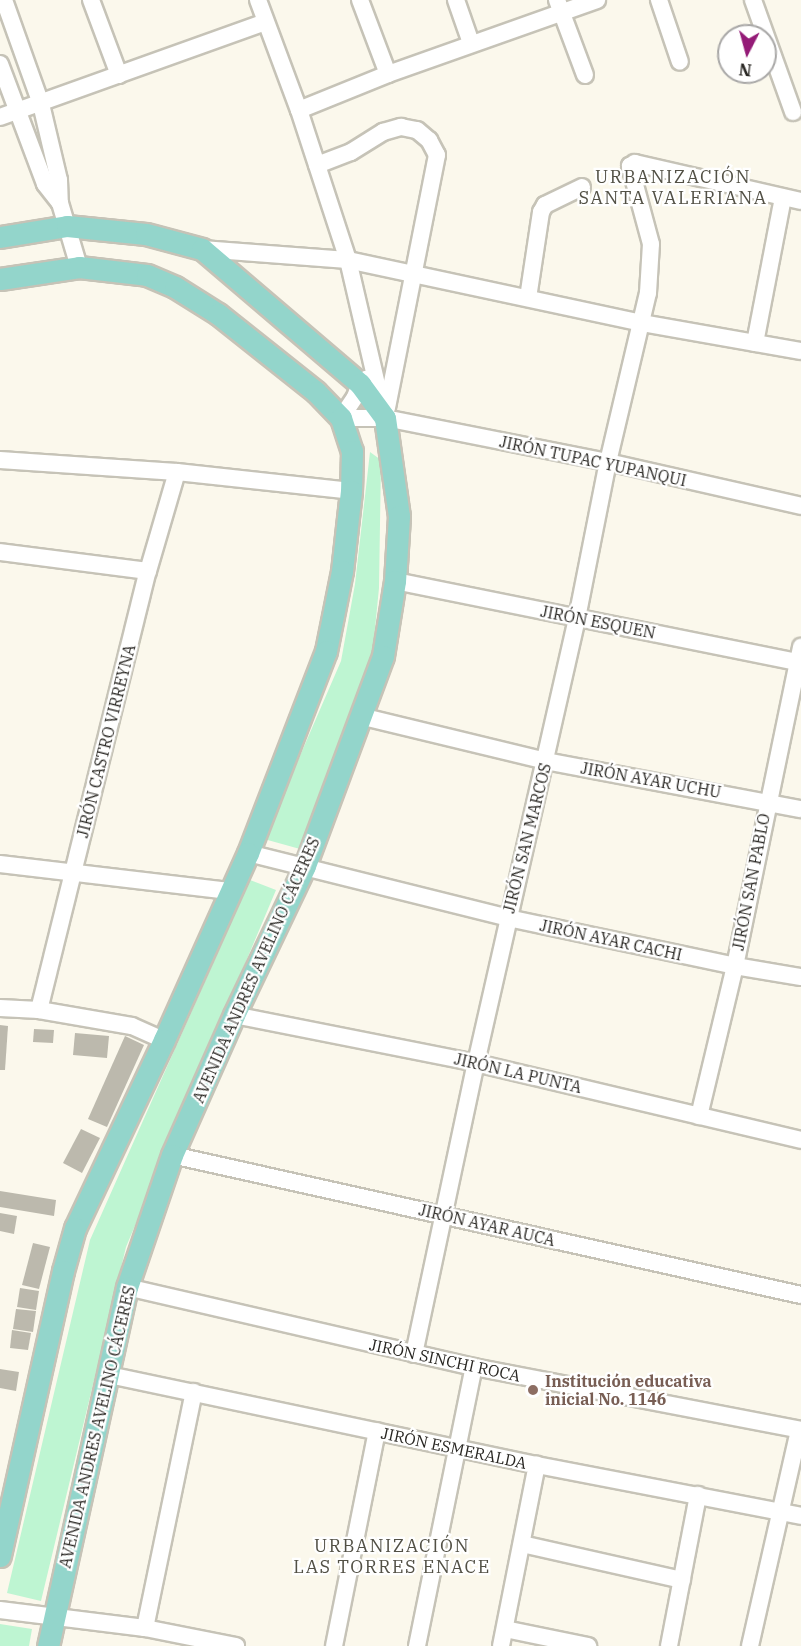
<!DOCTYPE html>
<meta charset="utf-8">
<style>
body{margin:0}
#map{position:relative;width:801px;height:1646px;overflow:hidden;background:#fbf8ec;font-family:"IBM Plex Serif",serif}
div>[style]{position:absolute}
[style*='--x']{left:calc(var(--x)*1px);top:calc(var(--y)*1px);width:calc(var(--w)*1px);rotate:calc(var(--a)*1deg)}
.green>*{inset:0;background:#bef5d2}
.building>*{inset:0;background:#bcb9ad}
.roads{filter:drop-shadow(2px 0 #c6c3b7) drop-shadow(-2px 0 #c6c3b7) drop-shadow(0 2px #c6c3b7) drop-shadow(0 -2px #c6c3b7)}
.minor>*{height:16px;margin:-8px;padding:0 8px;transform-origin:8px;border-radius:8px;background:#fff}
.major>*{height:21px;margin:-10.5px;padding:0 10.5px;transform-origin:10.5px;border-radius:10.5px;background:#93d5cb}
.dots>*{width:16px;height:16px;translate:-50% -50%;box-sizing:border-box;border:3px solid #fff;border-radius:50%}
span{translate:-50% -50%;white-space:nowrap;text-align:center;line-height:1.15;-webkit-text-stroke:4.5px #fff;paint-order:stroke}
.street-label{font-size:16px;color:#282622}
.education-label{font-size:16px;color:#785e54;font-weight:700}
.left{translate:0 -50%;text-align:left}
.neighbourhood-label{font-size:18px;color:#525045;letter-spacing:1.5px}
.north{position:absolute;left:717px;top:24px;width:60px;height:60px;box-sizing:border-box;background:#fff;border:2px solid #a9a8a7;border-radius:50%;rotate:186deg;font-size:16px;font-weight:700;line-height:24px;text-align:center;color:#282622}
.north::after{content:'';display:block;margin:auto;width:21px;height:27px;background:#941b77;clip-path:polygon(50% 0,100% 100%,50% 72%,0 100%)}
</style>
<div id="map">
<div class="green">
<div style="clip-path:polygon(370px 452px,381px 460px,379px 588px,372px 659px,300px 849px,264px 839px,341px 661px,355px 584px)"></div>
<div style="clip-path:polygon(250px 880px,276px 890px,126px 1247px,41px 1601px,7px 1593px,90px 1240px)"></div>
<div style="clip-path:polygon(0 1624px,32px 1629px,29px 1646px,0 1646px)"></div>
</div>
<div class="building">
<div style="clip-path:polygon(0 1025px,8px 1026px,5px 1070px,0 1070px)"></div>
<div style="clip-path:polygon(34px 1029px,54px 1030px,53px 1043px,33px 1042px)"></div>
<div style="clip-path:polygon(75px 1033px,109px 1036px,107px 1058px,73px 1055px)"></div>
<div style="clip-path:polygon(125px 1036px,144px 1045px,107px 1127px,88px 1119px)"></div>
<div style="clip-path:polygon(81px 1129px,100px 1138px,82px 1173px,63px 1163px)"></div>
<div style="clip-path:polygon(0 1191px,56px 1200px,54px 1216px,0 1207px)"></div>
<div style="clip-path:polygon(0 1213px,17px 1216px,14px 1234px,0 1231px)"></div>
<div style="clip-path:polygon(33px 1243px,50px 1247px,39px 1289px,22px 1285px)"></div>
<div style="clip-path:polygon(20px 1288px,39px 1291px,36px 1310px,17px 1307px)"></div>
<div style="clip-path:polygon(16px 1309px,36px 1311px,33px 1332px,13px 1329px)"></div>
<div style="clip-path:polygon(12px 1330px,31px 1333px,28px 1350px,10px 1348px)"></div>
<div style="clip-path:polygon(0 1369px,19px 1372px,16px 1391px,0 1388px)"></div>
</div>
<div class="roads">
<div class="minor">
<div style="--x:4;--y:0;--w:110;--a:70.4"></div>
<div style="--x:41;--y:104;--w:78;--a:76.7"></div>
<div style="--x:59;--y:180;--w:23;--a:88"></div>
<div style="--x:60;--y:203;--w:67;--a:73.5"></div>
<div style="--x:91;--y:0;--w:80;--a:69.5"></div>
<div style="--x:258;--y:0;--w:117;--a:69.6"></div>
<div style="--x:299;--y:110;--w:158;--a:71.9"></div>
<div style="--x:348;--y:260;--w:159;--a:76.9"></div>
<div style="--x:360;--y:0;--w:79;--a:69.3"></div>
<div style="--x:456;--y:0;--w:46;--a:70.8"></div>
<div style="--x:557;--y:0;--w:80;--a:69.5"></div>
<div style="--x:659;--y:0;--w:65;--a:71.3"></div>
<div style="--x:753;--y:0;--w:119;--a:70.3"></div>
<div style="--x:0;--y:64;--w:128;--a:69.4"></div>
<div style="--x:45;--y:184;--w:24;--a:52"></div>
<div style="--x:299;--y:110;--w:96;--a:-22"></div>
<div style="--x:388;--y:74;--w:222;--a:-19.5"></div>
<div style="--x:0;--y:117;--w:282;--a:-19.7"></div>
<div style="--x:317;--y:165;--w:36;--a:-21"></div>
<div style="--x:351;--y:152;--w:38;--a:-32"></div>
<div style="--x:383;--y:132;--w:19;--a:-16"></div>
<div style="--x:401;--y:127;--w:16;--a:11"></div>
<div style="--x:417;--y:130;--w:16;--a:40"></div>
<div style="--x:429;--y:140;--w:17;--a:62"></div>
<div style="--x:437;--y:155;--w:258;--a:101.2"></div>
<div style="--x:202;--y:249;--w:146;--a:4.3"></div>
<div style="--x:348;--y:260;--w:301;--a:12.1"></div>
<div style="--x:642;--y:323;--w:161;--a:10"></div>
<div style="--x:528;--y:298;--w:87;--a:-81.4"></div>
<div style="--x:541;--y:212;--w:8;--a:-60"></div>
<div style="--x:545;--y:205;--w:41;--a:-25.9"></div>
<div style="--x:755;--y:343;--w:148;--a:-79.1"></div>
<div style="--x:341;--y:418;--w:44;--a:0"></div>
<div style="--x:385;--y:418;--w:227;--a:11.2"></div>
<div style="--x:608;--y:462;--w:198;--a:12.8"></div>
<div style="--x:341;--y:418;--w:25;--a:-56"></div>
<div style="--x:355;--y:397;--w:14;--a:-69"></div>
<div style="--x:360;--y:384;--w:8;--a:-40"></div>
<div style="--x:0;--y:460;--w:177;--a:3.9"></div>
<div style="--x:177;--y:472;--w:175;--a:6.2"></div>
<div style="--x:0;--y:552;--w:149;--a:7.3"></div>
<div style="--x:395;--y:581;--w:414;--a:11.4"></div>
<div style="--x:360;--y:716;--w:191;--a:13.6"></div>
<div style="--x:546;--y:761;--w:259;--a:10.7"></div>
<div style="--x:248;--y:853;--w:268;--a:14"></div>
<div style="--x:508;--y:918;--w:232;--a:11.9"></div>
<div style="--x:735;--y:966;--w:67;--a:9.5"></div>
<div style="--x:0;--y:864;--w:233;--a:6.7"></div>
<div style="--x:0;--y:1008;--w:39;--a:3"></div>
<div style="--x:39;--y:1010;--w:94;--a:9.8"></div>
<div style="--x:132;--y:1026;--w:35;--a:24"></div>
<div style="--x:39;--y:1010;--w:452;--a:-76.1"></div>
<div style="--x:148;--y:571;--w:103;--a:-73.7"></div>
<div style="--x:234;--y:1015;--w:247;--a:11.2"></div>
<div style="--x:476;--y:1063;--w:334;--a:13.3"></div>
<div style="--x:699;--y:1116;--w:154;--a:-76.5"></div>
<div style="--x:735;--y:966;--w:326;--a:-78.3"></div>
<div style="--x:172;--y:1155;--w:644;--a:12.55"></div>
<div style="--x:127;--y:1287;--w:356;--a:13"></div>
<div style="--x:474;--y:1367;--w:333;--a:10.9"></div>
<div style="--x:414;--y:1354;--w:298;--a:-78"></div>
<div style="--x:476;--y:1063;--w:456;--a:-77.2"></div>
<div style="--x:577;--y:618;--w:159;--a:-78.8"></div>
<div style="--x:608;--y:462;--w:174;--a:-76.7"></div>
<div style="--x:648;--y:293;--w:49;--a:-86.5"></div>
<div style="--x:651;--y:244;--w:81;--a:-105.1"></div>
<div style="--x:630;--y:166;--w:6;--a:-31"></div>
<div style="--x:635;--y:163;--w:170;--a:12.9"></div>
<div style="--x:109;--y:1375;--w:437;--a:11.9"></div>
<div style="--x:537;--y:1465;--w:269;--a:10.9"></div>
<div style="--x:522;--y:1544;--w:164;--a:12.7"></div>
<div style="--x:0;--y:1610;--w:146;--a:7.1"></div>
<div style="--x:145;--y:1628;--w:93;--a:11.2"></div>
<div style="--x:145;--y:1628;--w:241;--a:-78.3"></div>
<div style="--x:505;--y:1629;--w:85;--a:11.6"></div>
<div style="--x:334;--y:1646;--w:219;--a:-78.7"></div>
<div style="--x:417;--y:1646;--w:285;--a:-78.5"></div>
<div style="--x:501;--y:1646;--w:185;--a:-78.8"></div>
<div style="--x:669;--y:1646;--w:154;--a:-79.1"></div>
<div style="--x:750;--y:1646;--w:221;--a:-77.2"></div>
</div>
<div class="major">
<div style="--x:0;--y:237;--w:68;--a:-9.3"></div>
<div style="--x:67;--y:226;--w:79;--a:5.8"></div>
<div style="--x:146;--y:234;--w:58;--a:15"></div>
<div style="--x:202;--y:249;--w:208;--a:40.5"></div>
<div style="--x:360;--y:384;--w:42;--a:53.7"></div>
<div style="--x:385;--y:418;--w:99;--a:81.9"></div>
<div style="--x:399;--y:516;--w:65;--a:93.5"></div>
<div style="--x:395;--y:581;--w:76;--a:99.1"></div>
<div style="--x:383;--y:656;--w:224;--a:110.4"></div>
<div style="--x:305;--y:866;--w:165;--a:115.5"></div>
<div style="--x:234;--y:1015;--w:153;--a:113.9"></div>
<div style="--x:172;--y:1155;--w:139;--a:108.8"></div>
<div style="--x:127;--y:1287;--w:368;--a:102.4"></div>
<div style="--x:0;--y:279;--w:80;--a:-8.6"></div>
<div style="--x:79;--y:267;--w:68;--a:6.7"></div>
<div style="--x:147;--y:275;--w:30;--a:23"></div>
<div style="--x:175;--y:287;--w:51;--a:32.1"></div>
<div style="--x:218;--y:314;--w:125;--a:38.5"></div>
<div style="--x:316;--y:392;--w:36;--a:46"></div>
<div style="--x:341;--y:418;--w:35;--a:72"></div>
<div style="--x:352;--y:451;--w:40;--a:91.4"></div>
<div style="--x:351;--y:491;--w:81;--a:96.4"></div>
<div style="--x:342;--y:571;--w:82;--a:101.3"></div>
<div style="--x:326;--y:651;--w:217;--a:111.1"></div>
<div style="--x:248;--y:853;--w:205;--a:114.2"></div>
<div style="--x:164;--y:1040;--w:208;--a:115.3"></div>
<div style="--x:75;--y:1228;--w:45;--a:105.6"></div>
<div style="--x:63;--y:1271;--w:292;--a:102.5"></div>
</div>
</div>
<div class="dots">
<div style="left:533px;top:1390px;background:#8d6e63"></div>
</div>
<div class="street-label">
<span style="left:593px;top:461px;rotate:12deg">JIRÓN TUPAC YUPANQUI</span>
<span style="left:598px;top:622px;rotate:11deg">JIRÓN ESQUEN</span>
<span style="left:106px;top:741px;rotate:-76deg">JIRÓN CASTRO VIRREYNA</span>
<span style="left:651px;top:780px;rotate:10deg">JIRÓN AYAR UCHU</span>
<span style="left:527px;top:838px;rotate:-76deg">JIRÓN SAN MARCOS</span>
<span style="left:751px;top:882px;rotate:-79deg">JIRÓN SAN PABLO</span>
<span style="left:611px;top:940px;rotate:12deg">JIRÓN AYAR CACHI</span>
<span style="left:256px;top:970px;rotate:-66deg">AVENIDA ANDRES AVELINO CÁCERES</span>
<span style="left:518px;top:1073px;rotate:13deg">JIRÓN LA PUNTA</span>
<span style="left:487px;top:1225px;rotate:13deg">JIRÓN AYAR AUCA</span>
<span style="left:445px;top:1360px;rotate:12deg">JIRÓN SINCHI ROCA</span>
<span style="left:97px;top:1427px;rotate:-77deg">AVENIDA ANDRES AVELINO CÁCERES</span>
<span style="left:454px;top:1448px;rotate:12deg">JIRÓN ESMERALDA</span>
</div>
<div class="education-label">
<span class="left" style="left:545px;top:1390px">Institución educativa<br>inicial No. 1146</span>
</div>
<div class="neighbourhood-label">
<span style="left:673px;top:188px">URBANIZACIÓN<br>SANTA VALERIANA</span>
<span style="left:392px;top:1557px">URBANIZACIÓN<br>LAS TORRES ENACE</span>
</div>
<div class="north">N</div>
</div>
